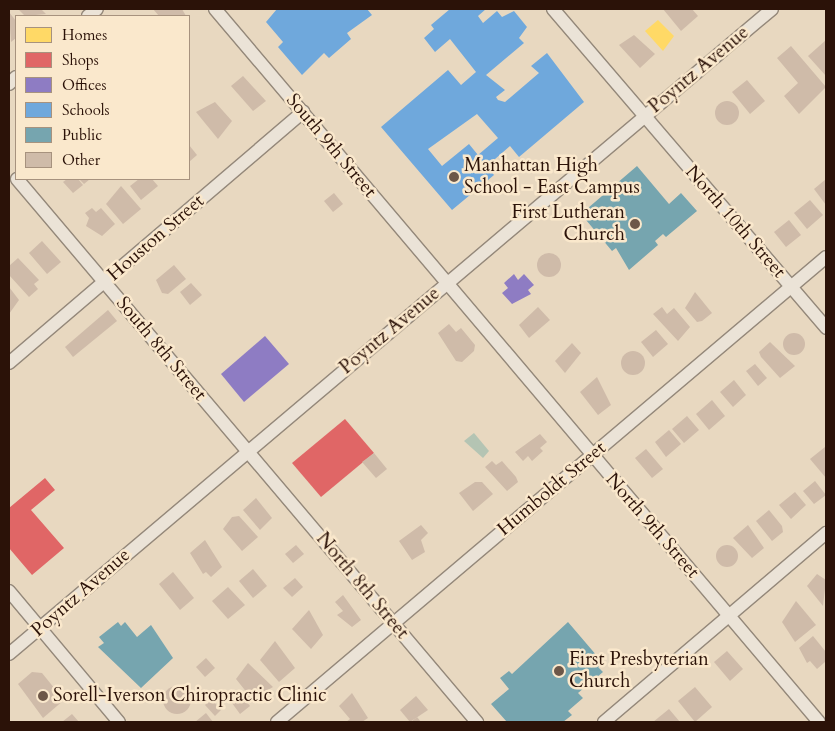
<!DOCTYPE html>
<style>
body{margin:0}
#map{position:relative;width:835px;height:731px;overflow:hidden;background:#e8d8c0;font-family:Cardo,serif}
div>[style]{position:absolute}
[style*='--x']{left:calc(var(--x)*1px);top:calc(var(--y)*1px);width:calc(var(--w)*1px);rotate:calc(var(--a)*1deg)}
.water>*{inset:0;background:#b4c4b3}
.homes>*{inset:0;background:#ffd966}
.shops>*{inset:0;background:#e06666}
.offices>*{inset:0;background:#8e7cc3}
.schools>*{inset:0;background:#6fa8dc}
.public>*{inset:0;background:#76a5af}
.building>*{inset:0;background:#cfbba9}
.round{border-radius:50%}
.roads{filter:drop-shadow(1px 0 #94887a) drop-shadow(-1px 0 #94887a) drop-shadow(0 1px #94887a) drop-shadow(0 -1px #94887a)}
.minor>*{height:12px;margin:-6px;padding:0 6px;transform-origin:6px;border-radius:6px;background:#ebe3d7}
.dots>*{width:14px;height:14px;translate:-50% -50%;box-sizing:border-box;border:2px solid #fae8cc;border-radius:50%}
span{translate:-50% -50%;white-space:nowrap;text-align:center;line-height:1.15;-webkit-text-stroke:5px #fae8cc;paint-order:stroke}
.street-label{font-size:19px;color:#2b1208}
.poi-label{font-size:19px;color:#2b1208}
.left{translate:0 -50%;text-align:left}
.right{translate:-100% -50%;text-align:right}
.frame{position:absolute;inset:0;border:10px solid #2b1208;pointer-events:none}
.legend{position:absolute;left:15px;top:15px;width:175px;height:165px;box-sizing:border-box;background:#fae8cc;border:1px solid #a7927e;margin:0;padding:6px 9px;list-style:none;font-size:15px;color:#2b1208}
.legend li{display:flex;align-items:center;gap:10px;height:25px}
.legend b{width:25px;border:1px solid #a7927e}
</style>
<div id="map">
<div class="water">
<div style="clip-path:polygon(474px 433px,489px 451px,483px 458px,464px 441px)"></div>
</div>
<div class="homes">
<div style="clip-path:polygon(658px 20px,674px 36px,663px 51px,645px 31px)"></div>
</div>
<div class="shops">
<div style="clip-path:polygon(345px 419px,374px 453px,321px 497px,292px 463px)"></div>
<div style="clip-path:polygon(45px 478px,55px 490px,31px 510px,64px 548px,32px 575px,9px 548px,9px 508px)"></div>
</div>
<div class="offices">
<div style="clip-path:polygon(514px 274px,518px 280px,524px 274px,534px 285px,528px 290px,531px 294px,512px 304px,502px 293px,508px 288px,504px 283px)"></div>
<div style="clip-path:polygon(265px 336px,289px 364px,244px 402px,221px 374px)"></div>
</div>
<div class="schools">
<div style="clip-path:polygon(277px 9px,367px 9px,372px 15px,347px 33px,351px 39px,329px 58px,324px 53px,302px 75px,278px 47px,283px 42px,266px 22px)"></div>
<div style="clip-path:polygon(evenodd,450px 9px,486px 9px,478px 16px,483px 23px,497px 11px,502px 17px,514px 11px,527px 27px,519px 38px,524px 43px,486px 75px,505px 90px,496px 97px,498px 100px,505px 102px,539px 73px,531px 66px,547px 53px,584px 102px,519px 157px,510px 146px,487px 166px,494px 175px,452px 210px,381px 127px,448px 70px,461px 85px,476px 72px,450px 39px,435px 52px,424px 38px,434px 29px,431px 25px,450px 9px,477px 114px,498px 138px,478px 155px,469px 144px,442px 166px,428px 149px,477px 114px)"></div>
</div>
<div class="public">
<div style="clip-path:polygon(637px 166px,669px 204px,681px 193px,697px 211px,666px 237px,663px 234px,655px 241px,658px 245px,629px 270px,616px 248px,612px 251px,581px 214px)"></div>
<div style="clip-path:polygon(118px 622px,121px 626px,125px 622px,137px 637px,151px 625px,173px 658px,141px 688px,98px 647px,104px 643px,99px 637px)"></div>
<div style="clip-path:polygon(568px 622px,603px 663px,598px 667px,603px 672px,578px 693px,583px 698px,568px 711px,572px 715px,563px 722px,507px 722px,491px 704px,509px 689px,500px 678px,509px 671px,512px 674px)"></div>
</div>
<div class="building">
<div style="clip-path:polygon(18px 9px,41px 9px,46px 14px,25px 16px)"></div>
<div style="clip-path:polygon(153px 9px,182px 9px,186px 16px,159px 16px)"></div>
<div style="clip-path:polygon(663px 9px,692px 9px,698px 16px,681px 31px)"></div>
<div style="clip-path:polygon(9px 12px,16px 21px,16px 38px,11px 42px)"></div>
<div style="clip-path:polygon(634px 35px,655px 54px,640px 68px,619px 45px)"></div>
<div style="clip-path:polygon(826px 40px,826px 76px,808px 56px)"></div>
<div style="clip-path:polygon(791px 46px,826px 87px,799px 114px,784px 96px,798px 83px,777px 58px)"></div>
<div style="clip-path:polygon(243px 76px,266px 101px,253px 111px,231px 86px)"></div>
<div style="clip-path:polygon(747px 80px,765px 101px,750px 114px,732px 92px)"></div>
<div class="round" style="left:715px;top:101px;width:24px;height:24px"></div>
<div style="clip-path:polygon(215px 102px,232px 121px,218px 139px,196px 112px)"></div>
<div style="clip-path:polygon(189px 145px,197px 155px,189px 162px)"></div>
<div style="clip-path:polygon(67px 179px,78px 179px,83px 185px,73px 193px,63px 182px)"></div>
<div style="clip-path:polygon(79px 179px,90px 179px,84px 184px)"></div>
<div style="clip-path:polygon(139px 179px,152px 179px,158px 186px,141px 200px,130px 186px)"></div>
<div style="clip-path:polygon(826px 179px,826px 205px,814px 189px)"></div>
<div style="clip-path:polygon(121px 186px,141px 209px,123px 224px,106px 204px)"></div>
<div style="clip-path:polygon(334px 193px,343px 204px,333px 212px,324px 201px)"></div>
<div style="clip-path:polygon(810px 200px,823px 215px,807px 229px,794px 213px)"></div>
<div style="clip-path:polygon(92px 208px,96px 212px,101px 208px,115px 224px,102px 236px,86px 226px,89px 218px,85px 213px)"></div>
<div style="clip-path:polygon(789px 220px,801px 235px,786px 247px,774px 232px)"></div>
<div style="clip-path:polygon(42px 241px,61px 262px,47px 274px,29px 253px)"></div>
<div class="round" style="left:537px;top:253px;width:24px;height:24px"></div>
<div style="clip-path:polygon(18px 258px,39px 280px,34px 284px,38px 289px,29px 297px,9px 275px,9px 266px)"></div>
<div style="clip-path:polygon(174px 265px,186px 279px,168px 294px,162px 293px,156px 280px)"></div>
<div style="clip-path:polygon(191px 283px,202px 295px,190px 305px,180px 292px)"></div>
<div style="clip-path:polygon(9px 287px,19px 300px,9px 314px)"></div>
<div style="clip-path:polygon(695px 292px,712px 313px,702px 321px,697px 322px,685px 308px)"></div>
<div style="clip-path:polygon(538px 307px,550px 320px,529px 338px,519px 325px)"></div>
<div style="clip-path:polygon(662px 307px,667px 314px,674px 308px,690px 327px,678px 341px,653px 314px)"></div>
<div style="clip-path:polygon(108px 310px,117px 321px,73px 357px,65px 347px)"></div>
<div style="clip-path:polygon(449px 324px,456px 332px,461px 328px,475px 345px,474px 351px,462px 362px,456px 361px,438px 333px)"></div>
<div style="clip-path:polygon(656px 330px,668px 344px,653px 357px,641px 342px)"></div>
<div class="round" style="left:783px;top:333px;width:22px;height:22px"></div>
<div style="clip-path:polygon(770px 342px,795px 366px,780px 378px,761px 357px,759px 352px)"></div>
<div style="clip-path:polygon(572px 343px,581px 353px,565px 373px,555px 361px)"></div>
<div class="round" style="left:621px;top:351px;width:24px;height:24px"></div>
<div style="clip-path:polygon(755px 364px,767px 378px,758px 386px,746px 371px)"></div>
<div style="clip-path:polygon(597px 377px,611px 405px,598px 415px,580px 392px)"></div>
<div style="clip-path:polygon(734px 380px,746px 395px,733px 407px,720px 392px)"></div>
<div style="clip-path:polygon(712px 400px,725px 416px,709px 430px,696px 414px)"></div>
<div style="clip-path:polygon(687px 416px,699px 430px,684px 443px,672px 429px)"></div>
<div style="clip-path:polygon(669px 430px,681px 444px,666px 457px,655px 442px)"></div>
<div style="clip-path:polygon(540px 434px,547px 442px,540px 448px,543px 451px,532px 461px,528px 456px,523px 461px,515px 452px)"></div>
<div style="clip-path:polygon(825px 447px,826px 449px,826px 478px,810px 459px)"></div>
<div style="clip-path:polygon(646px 449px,663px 469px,652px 478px,635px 458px)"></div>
<div style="clip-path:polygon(374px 453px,387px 469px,376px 478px,362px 462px)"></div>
<div style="clip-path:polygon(492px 461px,496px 465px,502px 461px,516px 477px,518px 482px,507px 491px,485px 467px)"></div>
<div style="clip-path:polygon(815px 481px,826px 495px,814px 504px,803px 491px)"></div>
<div style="clip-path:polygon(475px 482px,482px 482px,493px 494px,473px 511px,459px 493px)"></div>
<div style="clip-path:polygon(795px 492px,806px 505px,791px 519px,779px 505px)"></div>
<div style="clip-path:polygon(256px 498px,272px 518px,260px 530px,243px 510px)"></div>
<div style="clip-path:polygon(769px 510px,782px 526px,783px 532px,772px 541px,756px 521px)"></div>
<div style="clip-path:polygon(239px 516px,258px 537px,242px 551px,223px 529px,232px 517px)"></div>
<div style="clip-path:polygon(421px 525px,428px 533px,421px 540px,425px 552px,412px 560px,399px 541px)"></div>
<div style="clip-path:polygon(748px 525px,764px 548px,752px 558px,733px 538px)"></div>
<div style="clip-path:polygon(205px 540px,222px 567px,211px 577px,206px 572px,203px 574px,190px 553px)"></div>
<div style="clip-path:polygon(296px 545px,304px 554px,293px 563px,285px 554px)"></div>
<div class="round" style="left:716px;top:545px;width:22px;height:22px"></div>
<div style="clip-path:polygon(253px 569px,267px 586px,253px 598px,239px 581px)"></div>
<div style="clip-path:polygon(173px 572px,194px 598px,180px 610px,159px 584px)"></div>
<div style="clip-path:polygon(817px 574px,826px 580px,823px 606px,807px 586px)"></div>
<div style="clip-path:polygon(295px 578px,303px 587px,292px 597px,283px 588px)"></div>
<div style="clip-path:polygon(228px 587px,245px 605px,228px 619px,212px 601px)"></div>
<div style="clip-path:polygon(343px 595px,361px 620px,352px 627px,337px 615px,343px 611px,335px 602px)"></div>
<div style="clip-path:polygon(796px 601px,816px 625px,795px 642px,782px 622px)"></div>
<div style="clip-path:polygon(309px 610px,323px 635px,311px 649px,292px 629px)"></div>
<div style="clip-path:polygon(813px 636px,826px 652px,825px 662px,817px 669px,810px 661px,807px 663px,799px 648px)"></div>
<div style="clip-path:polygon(275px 641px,295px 668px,279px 682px,260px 660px)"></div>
<div style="clip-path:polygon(727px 651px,743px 669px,730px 681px,714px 662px)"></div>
<div style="clip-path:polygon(206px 658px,215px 668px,205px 677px,196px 667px)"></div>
<div style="clip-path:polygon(248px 663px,273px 687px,247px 702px,250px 706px,240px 714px,232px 703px,248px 694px,236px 679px)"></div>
<div style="clip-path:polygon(32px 672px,42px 673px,64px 700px,43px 718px,18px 684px)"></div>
<div class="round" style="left:163px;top:686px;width:28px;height:28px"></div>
<div style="clip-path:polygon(695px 687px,712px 707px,695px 722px,678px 701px)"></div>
<div style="clip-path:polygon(352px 693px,368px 718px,362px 722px,346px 722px,350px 719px,339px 706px)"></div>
<div style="clip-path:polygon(416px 696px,428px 710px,410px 722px,400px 710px)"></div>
<div style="clip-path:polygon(211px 699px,221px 710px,215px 716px,205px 705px)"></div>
<div style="clip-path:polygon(669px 709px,680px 722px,653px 722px)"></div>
<div style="clip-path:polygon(206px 713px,213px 722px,195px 722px)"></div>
<div style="clip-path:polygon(72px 714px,79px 722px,62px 722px)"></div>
<div style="clip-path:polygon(417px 717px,421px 722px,411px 722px)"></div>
</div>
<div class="roads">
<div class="minor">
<div style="--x:215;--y:9;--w:934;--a:49.73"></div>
<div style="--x:553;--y:9;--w:420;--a:49.4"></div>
<div style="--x:88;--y:16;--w:11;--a:-38"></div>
<div style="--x:9;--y:84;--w:10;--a:-45"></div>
<div style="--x:17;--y:179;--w:712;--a:49.73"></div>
<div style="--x:9;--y:363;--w:387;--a:-40.5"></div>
<div style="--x:9;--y:591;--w:171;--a:50"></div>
<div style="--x:9;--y:654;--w:999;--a:-40.21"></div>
<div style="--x:277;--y:722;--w:719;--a:-40.26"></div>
<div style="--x:604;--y:722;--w:292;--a:-40.4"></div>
</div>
</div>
<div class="dots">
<div style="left:454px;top:177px;background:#6d5748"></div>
<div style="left:635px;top:224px;background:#6d5748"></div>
<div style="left:559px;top:671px;background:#6d5748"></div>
<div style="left:43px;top:696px;background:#6d5748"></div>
</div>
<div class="street-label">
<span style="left:699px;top:70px;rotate:-40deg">Poyntz Avenue</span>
<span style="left:331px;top:146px;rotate:50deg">South 9th Street</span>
<span style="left:735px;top:222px;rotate:49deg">North 10th Street</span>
<span style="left:156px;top:238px;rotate:-41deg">Houston Street</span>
<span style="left:390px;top:331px;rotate:-40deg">Poyntz Avenue</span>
<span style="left:161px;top:349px;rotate:50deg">South 8th Street</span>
<span style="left:552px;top:489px;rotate:-40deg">Humboldt Street</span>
<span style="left:652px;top:526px;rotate:49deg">North 9th Street</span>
<span style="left:362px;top:586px;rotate:50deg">North 8th Street</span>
<span style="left:81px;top:593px;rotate:-41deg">Poyntz Avenue</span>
</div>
<div class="poi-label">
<span class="left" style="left:464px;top:177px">Manhattan High<br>School - East Campus</span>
<span class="right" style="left:625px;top:224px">First Lutheran<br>Church</span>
<span class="left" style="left:569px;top:671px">First Presbyterian<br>Church</span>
<span class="left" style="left:53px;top:696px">Sorell-Iverson Chiropractic Clinic</span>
</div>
<div class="frame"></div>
<ul class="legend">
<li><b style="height:14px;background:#ffd966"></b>Homes</li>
<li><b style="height:14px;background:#e06666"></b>Shops</li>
<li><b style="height:14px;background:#8e7cc3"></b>Offices</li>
<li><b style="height:14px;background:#6fa8dc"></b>Schools</li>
<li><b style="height:14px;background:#76a5af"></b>Public</li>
<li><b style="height:14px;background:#cfbba9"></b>Other</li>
</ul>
</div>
